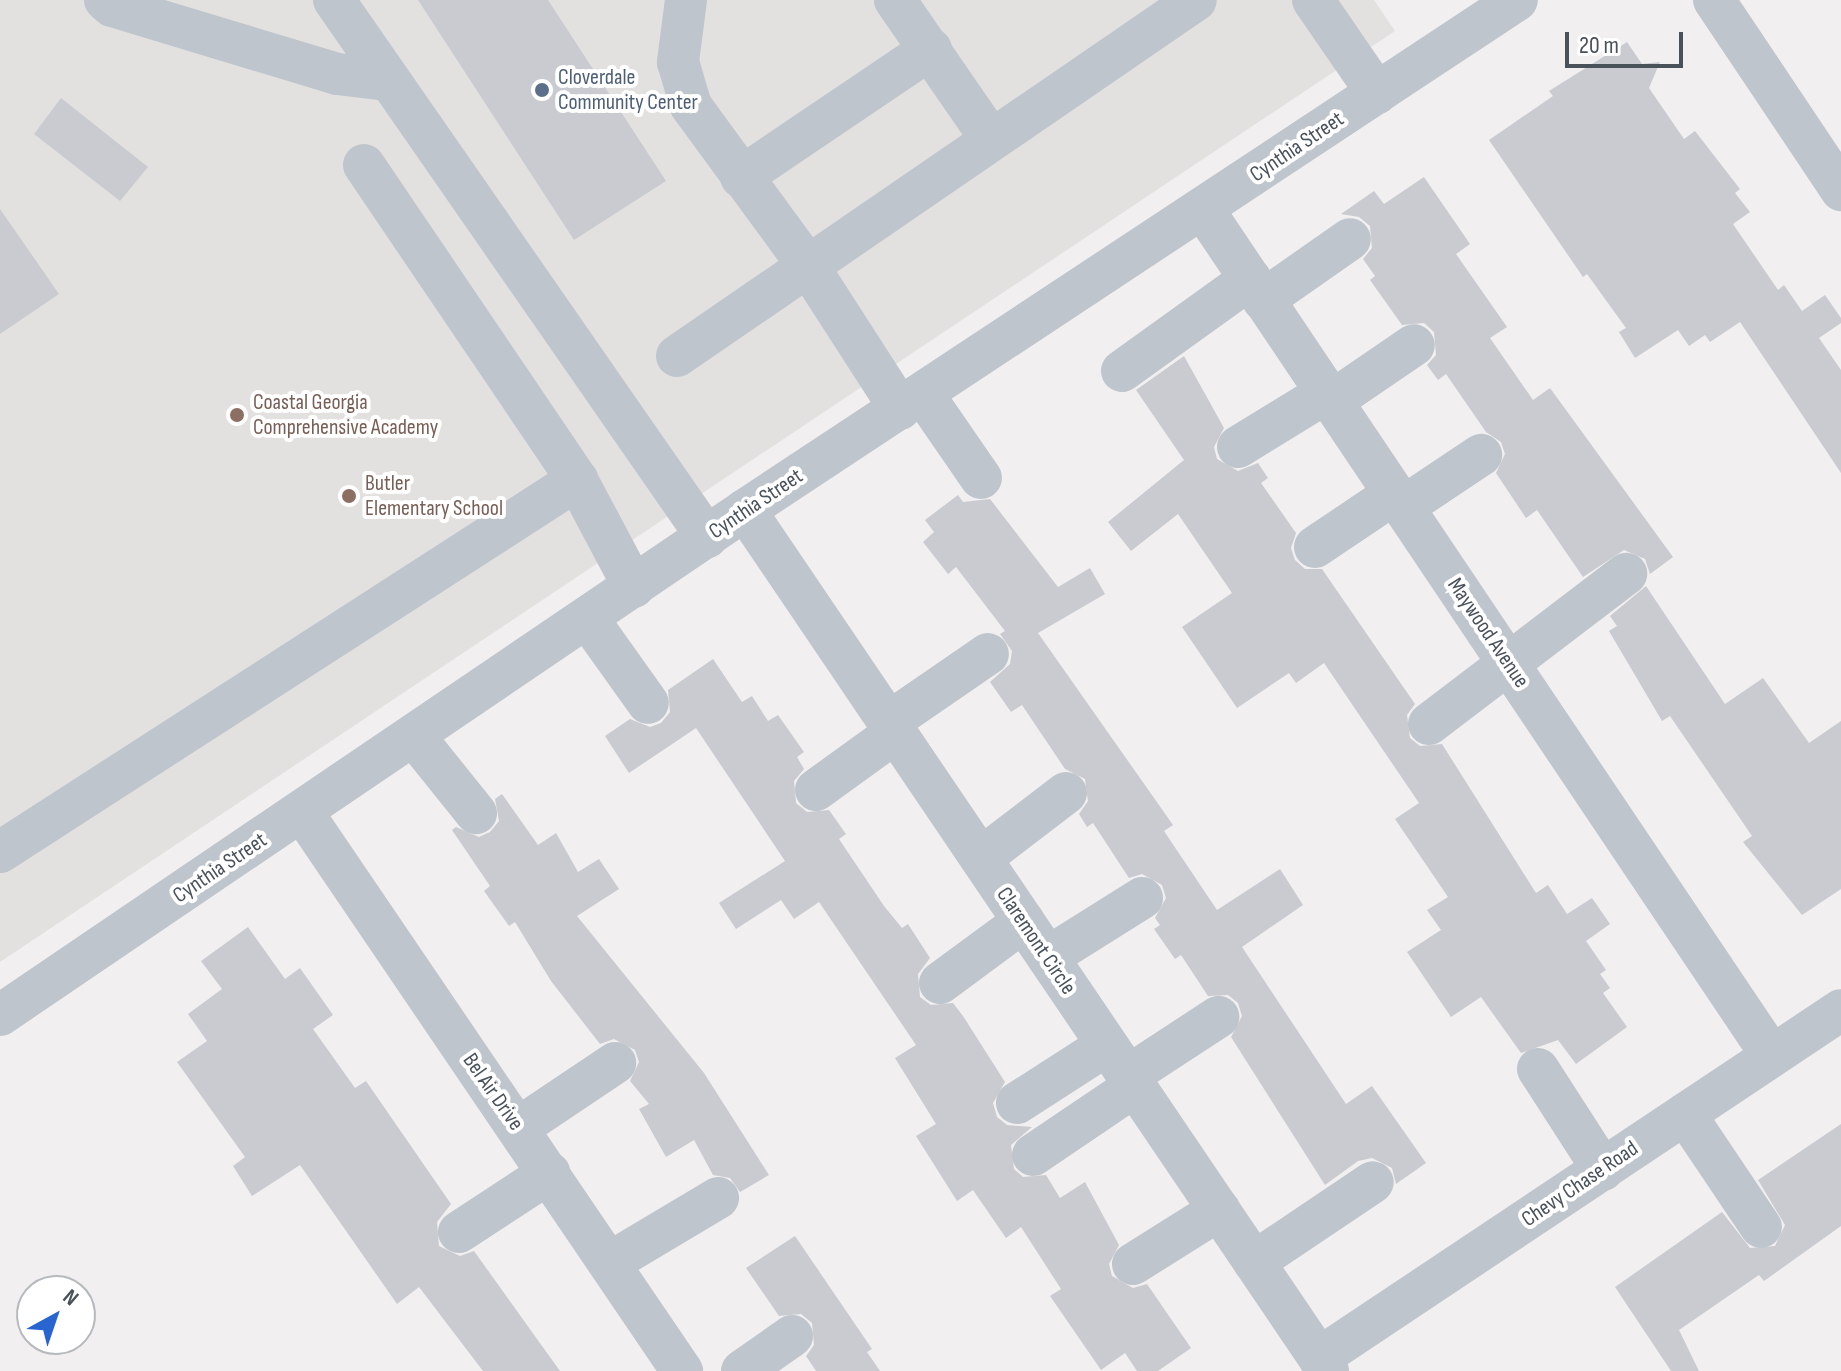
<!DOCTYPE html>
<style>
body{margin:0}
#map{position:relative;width:1841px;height:1371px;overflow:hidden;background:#f1efef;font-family:"Sofia Sans Condensed",sans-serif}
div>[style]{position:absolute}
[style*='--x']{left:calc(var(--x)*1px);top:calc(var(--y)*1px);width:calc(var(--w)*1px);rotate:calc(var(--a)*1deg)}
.education>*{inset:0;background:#e2e1e0}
.building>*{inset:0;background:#c9cbd1}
.minor>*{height:42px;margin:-21px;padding:0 21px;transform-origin:21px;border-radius:21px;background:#bfc5cd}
.dots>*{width:22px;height:22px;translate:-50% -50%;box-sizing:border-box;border:4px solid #fff;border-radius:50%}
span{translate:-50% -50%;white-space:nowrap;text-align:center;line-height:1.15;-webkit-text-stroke:8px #fff;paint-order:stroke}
.service-label{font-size:22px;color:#4e5e75}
.left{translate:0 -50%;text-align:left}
.street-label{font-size:22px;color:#49515b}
.education-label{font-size:22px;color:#785e54}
.north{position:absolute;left:16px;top:1275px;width:80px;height:80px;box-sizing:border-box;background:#fff;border:2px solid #b6b9bd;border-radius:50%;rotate:40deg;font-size:22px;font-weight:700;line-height:32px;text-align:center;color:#49515b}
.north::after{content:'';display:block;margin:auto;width:28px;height:36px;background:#2965d1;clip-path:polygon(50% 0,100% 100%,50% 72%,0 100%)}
.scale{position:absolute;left:1565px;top:32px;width:118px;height:36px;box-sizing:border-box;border:4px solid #49515b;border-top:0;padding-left:10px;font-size:24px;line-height:28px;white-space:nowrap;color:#49515b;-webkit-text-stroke:6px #fff;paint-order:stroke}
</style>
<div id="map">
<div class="education">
<div style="clip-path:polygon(0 0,1374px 0,1395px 31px,0 962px)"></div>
</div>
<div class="building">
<div style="clip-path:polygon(418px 0,548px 0,666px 181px,574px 240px)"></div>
<div style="clip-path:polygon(1627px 42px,1642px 64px,1660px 62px,1649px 88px,1684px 139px,1695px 131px,1740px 189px,1735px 193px,1750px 212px,1733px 224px,1778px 290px,1784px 285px,1802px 311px,1825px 295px,1841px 318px,1841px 323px,1819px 338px,1841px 370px,1841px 473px,1740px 322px,1710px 342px,1705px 335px,1689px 346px,1678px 330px,1635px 358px,1619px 332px,1626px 328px,1587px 274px,1583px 277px,1489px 140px,1553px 96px,1549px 91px)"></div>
<div style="clip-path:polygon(61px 98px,148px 167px,120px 201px,34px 134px)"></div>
<div style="clip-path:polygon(1424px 177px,1470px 244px,1456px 254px,1507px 327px,1490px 338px,1533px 400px,1550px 388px,1673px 557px,1650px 574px,1645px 559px,1624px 550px,1583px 577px,1537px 510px,1526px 518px,1496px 473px,1505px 454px,1501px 442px,1486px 432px,1446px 374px,1438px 380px,1427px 365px,1436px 355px,1434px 332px,1424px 323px,1402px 325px,1370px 280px,1375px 276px,1363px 259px,1372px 248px,1370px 226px,1359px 217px,1341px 214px,1374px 191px,1384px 204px)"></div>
<div style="clip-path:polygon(0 209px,59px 294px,0 334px)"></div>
<div style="clip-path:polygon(1184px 356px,1224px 428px,1214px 447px,1217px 459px,1238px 471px,1258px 463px,1268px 478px,1261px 483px,1296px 533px,1291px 548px,1295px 560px,1305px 569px,1322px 569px,1415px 704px,1407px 715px,1410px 738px,1420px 746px,1442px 744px,1536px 893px,1548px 885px,1567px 914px,1592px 898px,1610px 924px,1586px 941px,1606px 970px,1600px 974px,1610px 988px,1603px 993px,1627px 1027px,1576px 1064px,1558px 1040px,1521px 1053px,1481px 997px,1451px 1017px,1407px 952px,1441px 930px,1427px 910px,1448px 897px,1395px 819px,1419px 803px,1324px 663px,1296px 683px,1289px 673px,1237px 708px,1182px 627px,1232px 593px,1178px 514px,1131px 551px,1108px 522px,1184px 460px,1136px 390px)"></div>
<div style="clip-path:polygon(958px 495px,963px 502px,990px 499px,1058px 587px,1090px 568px,1105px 594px,1038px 633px,1173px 825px,1164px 831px,1217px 910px,1280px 869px,1303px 905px,1242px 947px,1346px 1104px,1372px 1086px,1426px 1163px,1396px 1184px,1392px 1168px,1372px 1158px,1358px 1161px,1325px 1185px,1231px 1037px,1242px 1016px,1238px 1003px,1228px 995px,1208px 996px,1181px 955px,1175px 959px,1154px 929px,1160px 925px,1155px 918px,1166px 898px,1162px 885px,1142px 874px,1129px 878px,1093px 823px,1087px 827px,1079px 814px,1088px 801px,1085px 779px,1065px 769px,1022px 705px,1011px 712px,990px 682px,1010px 664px,1012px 651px,1000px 634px,1005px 631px,956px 567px,948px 574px,923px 542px,934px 532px,925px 520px)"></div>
<div style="clip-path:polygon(1646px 586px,1725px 704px,1763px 678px,1809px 743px,1841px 721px,1841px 889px,1802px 915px,1743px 842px,1752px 836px,1670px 716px,1662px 721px,1609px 631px,1617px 626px,1610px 616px)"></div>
<div style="clip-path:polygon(713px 659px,742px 702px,752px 696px,768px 721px,778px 715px,804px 752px,797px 757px,804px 769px,794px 781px,796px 803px,807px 812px,829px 810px,846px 834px,839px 839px,884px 906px,902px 928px,908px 924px,930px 958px,918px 974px,920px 997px,931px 1005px,953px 1003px,963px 1016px,1005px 1082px,993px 1103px,997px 1117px,1007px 1125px,1032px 1127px,1011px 1145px,1014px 1169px,1023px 1177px,1046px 1175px,1060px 1198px,1085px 1182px,1119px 1245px,1109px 1264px,1112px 1276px,1133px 1288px,1147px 1284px,1191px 1348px,1158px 1371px,1137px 1371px,1125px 1353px,1101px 1370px,1050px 1296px,1061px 1289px,1021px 1227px,1006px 1238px,973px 1190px,957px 1201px,916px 1136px,936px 1124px,895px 1058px,916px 1045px,819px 902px,794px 919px,781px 900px,736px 929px,719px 903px,785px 861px,696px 728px,629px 773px,605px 736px,630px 719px,650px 727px,661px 723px,670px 712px,668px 690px)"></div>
<div style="clip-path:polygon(502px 794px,538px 845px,556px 833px,578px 872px,599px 859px,619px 889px,577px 916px,704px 1073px,769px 1175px,740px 1192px,730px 1178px,713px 1175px,694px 1140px,666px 1157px,639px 1109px,649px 1104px,630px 1081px,639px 1062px,635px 1050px,614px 1039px,600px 1044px,551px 981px,515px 922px,509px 926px,484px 891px,490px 886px,452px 830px,456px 827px,479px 837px,490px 832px,499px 821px,495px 799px)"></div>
<div style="clip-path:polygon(248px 927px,285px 979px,300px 968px,333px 1015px,313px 1029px,355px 1088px,366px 1081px,451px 1204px,437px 1222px,439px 1246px,460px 1256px,474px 1251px,560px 1371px,483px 1371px,419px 1287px,397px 1304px,300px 1165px,252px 1196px,233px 1166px,245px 1157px,177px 1062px,207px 1041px,188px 1014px,222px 989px,201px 961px)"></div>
<div style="clip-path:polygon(1841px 1124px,1841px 1226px,1764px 1281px,1759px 1275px,1679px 1330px,1699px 1371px,1671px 1371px,1615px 1287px,1722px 1212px,1750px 1248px,1775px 1246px,1785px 1225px,1758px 1180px)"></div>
<div style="clip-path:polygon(795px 1236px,872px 1349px,867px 1352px,880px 1371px,816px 1371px,806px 1356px,814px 1345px,812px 1323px,801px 1314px,779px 1316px,746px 1268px)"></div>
</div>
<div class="minor">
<div style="--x:105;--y:0;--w:9;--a:41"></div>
<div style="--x:112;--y:6;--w:235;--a:16.8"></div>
<div style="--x:337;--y:74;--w:50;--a:6.8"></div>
<div style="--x:334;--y:0;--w:654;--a:55.22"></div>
<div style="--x:686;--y:0;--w:63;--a:97.4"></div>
<div style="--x:678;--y:62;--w:46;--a:73.5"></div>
<div style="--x:691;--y:106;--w:198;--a:53.8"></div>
<div style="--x:808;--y:266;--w:170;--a:57.2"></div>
<div style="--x:895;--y:0;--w:169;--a:55.4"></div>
<div style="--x:1313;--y:0;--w:113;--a:55.5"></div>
<div style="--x:1714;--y:0;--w:229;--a:56.2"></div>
<div style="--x:364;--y:165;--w:380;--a:55.9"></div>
<div style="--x:577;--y:480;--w:121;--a:62"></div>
<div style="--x:741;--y:177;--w:229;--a:-34"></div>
<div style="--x:1203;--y:209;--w:1020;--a:56.11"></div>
<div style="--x:1263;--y:300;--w:106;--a:-35"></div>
<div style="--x:677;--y:356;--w:629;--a:-34.45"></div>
<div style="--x:1122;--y:371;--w:158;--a:-35.7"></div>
<div style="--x:923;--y:394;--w:102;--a:55.4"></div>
<div style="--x:1332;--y:401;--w:99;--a:-34.3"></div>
<div style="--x:1238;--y:447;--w:103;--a:-31.5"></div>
<div style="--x:1403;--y:507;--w:94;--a:-33.7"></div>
<div style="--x:745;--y:510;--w:1040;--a:55.9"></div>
<div style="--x:1315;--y:547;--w:95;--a:-33.9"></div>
<div style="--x:588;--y:619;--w:103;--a:54.5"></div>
<div style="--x:889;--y:722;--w:120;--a:-34.5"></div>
<div style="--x:1429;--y:724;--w:248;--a:-37.3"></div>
<div style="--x:414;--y:736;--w:99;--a:51.2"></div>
<div style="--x:816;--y:790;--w:99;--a:-35.9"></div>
<div style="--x:303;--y:813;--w:675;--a:55.82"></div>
<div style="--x:0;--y:852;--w:687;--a:-32.81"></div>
<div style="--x:981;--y:858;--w:107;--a:-37.4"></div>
<div style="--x:1048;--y:957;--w:111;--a:-32.1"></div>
<div style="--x:940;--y:983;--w:104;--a:-36.4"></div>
<div style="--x:0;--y:1015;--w:900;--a:-34.13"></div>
<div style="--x:745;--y:510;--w:925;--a:-33.45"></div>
<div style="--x:1538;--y:1069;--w:120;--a:57.2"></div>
<div style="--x:1128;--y:1076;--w:108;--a:-33.2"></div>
<div style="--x:1017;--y:1103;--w:107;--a:-32.8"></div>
<div style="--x:1685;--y:1114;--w:136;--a:56.1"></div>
<div style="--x:518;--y:1128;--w:117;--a:-33.8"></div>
<div style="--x:1033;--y:1155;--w:123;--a:-34.1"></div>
<div style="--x:459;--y:1232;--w:108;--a:-33.2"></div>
<div style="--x:1254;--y:1262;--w:143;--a:-33.9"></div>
<div style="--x:609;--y:1263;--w:127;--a:-30.8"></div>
<div style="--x:1133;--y:1264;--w:102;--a:-32.1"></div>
<div style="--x:1319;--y:1358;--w:627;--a:-33.69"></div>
<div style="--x:742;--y:1371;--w:61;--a:-35"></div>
</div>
<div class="dots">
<div style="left:542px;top:90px;background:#5c6f8a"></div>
<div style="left:237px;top:415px;background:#8d6e63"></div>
<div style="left:349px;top:496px;background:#8d6e63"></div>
</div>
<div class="service-label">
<span class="left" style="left:558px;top:90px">Cloverdale<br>Community Center</span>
</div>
<div class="street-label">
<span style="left:1297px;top:147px;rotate:-34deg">Cynthia Street</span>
<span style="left:756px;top:504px;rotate:-34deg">Cynthia Street</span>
<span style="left:1488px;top:633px;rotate:56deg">Maywood Avenue</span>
<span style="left:220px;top:868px;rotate:-34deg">Cynthia Street</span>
<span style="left:1036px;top:941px;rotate:56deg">Claremont Circle</span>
<span style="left:493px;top:1092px;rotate:55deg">Bel Air Drive</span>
<span style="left:1580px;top:1184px;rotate:-34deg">Chevy Chase Road</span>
</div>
<div class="education-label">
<span class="left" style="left:253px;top:415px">Coastal Georgia<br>Comprehensive Academy</span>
<span class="left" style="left:365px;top:496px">Butler<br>Elementary School</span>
</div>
<div class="north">N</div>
<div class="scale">20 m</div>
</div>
